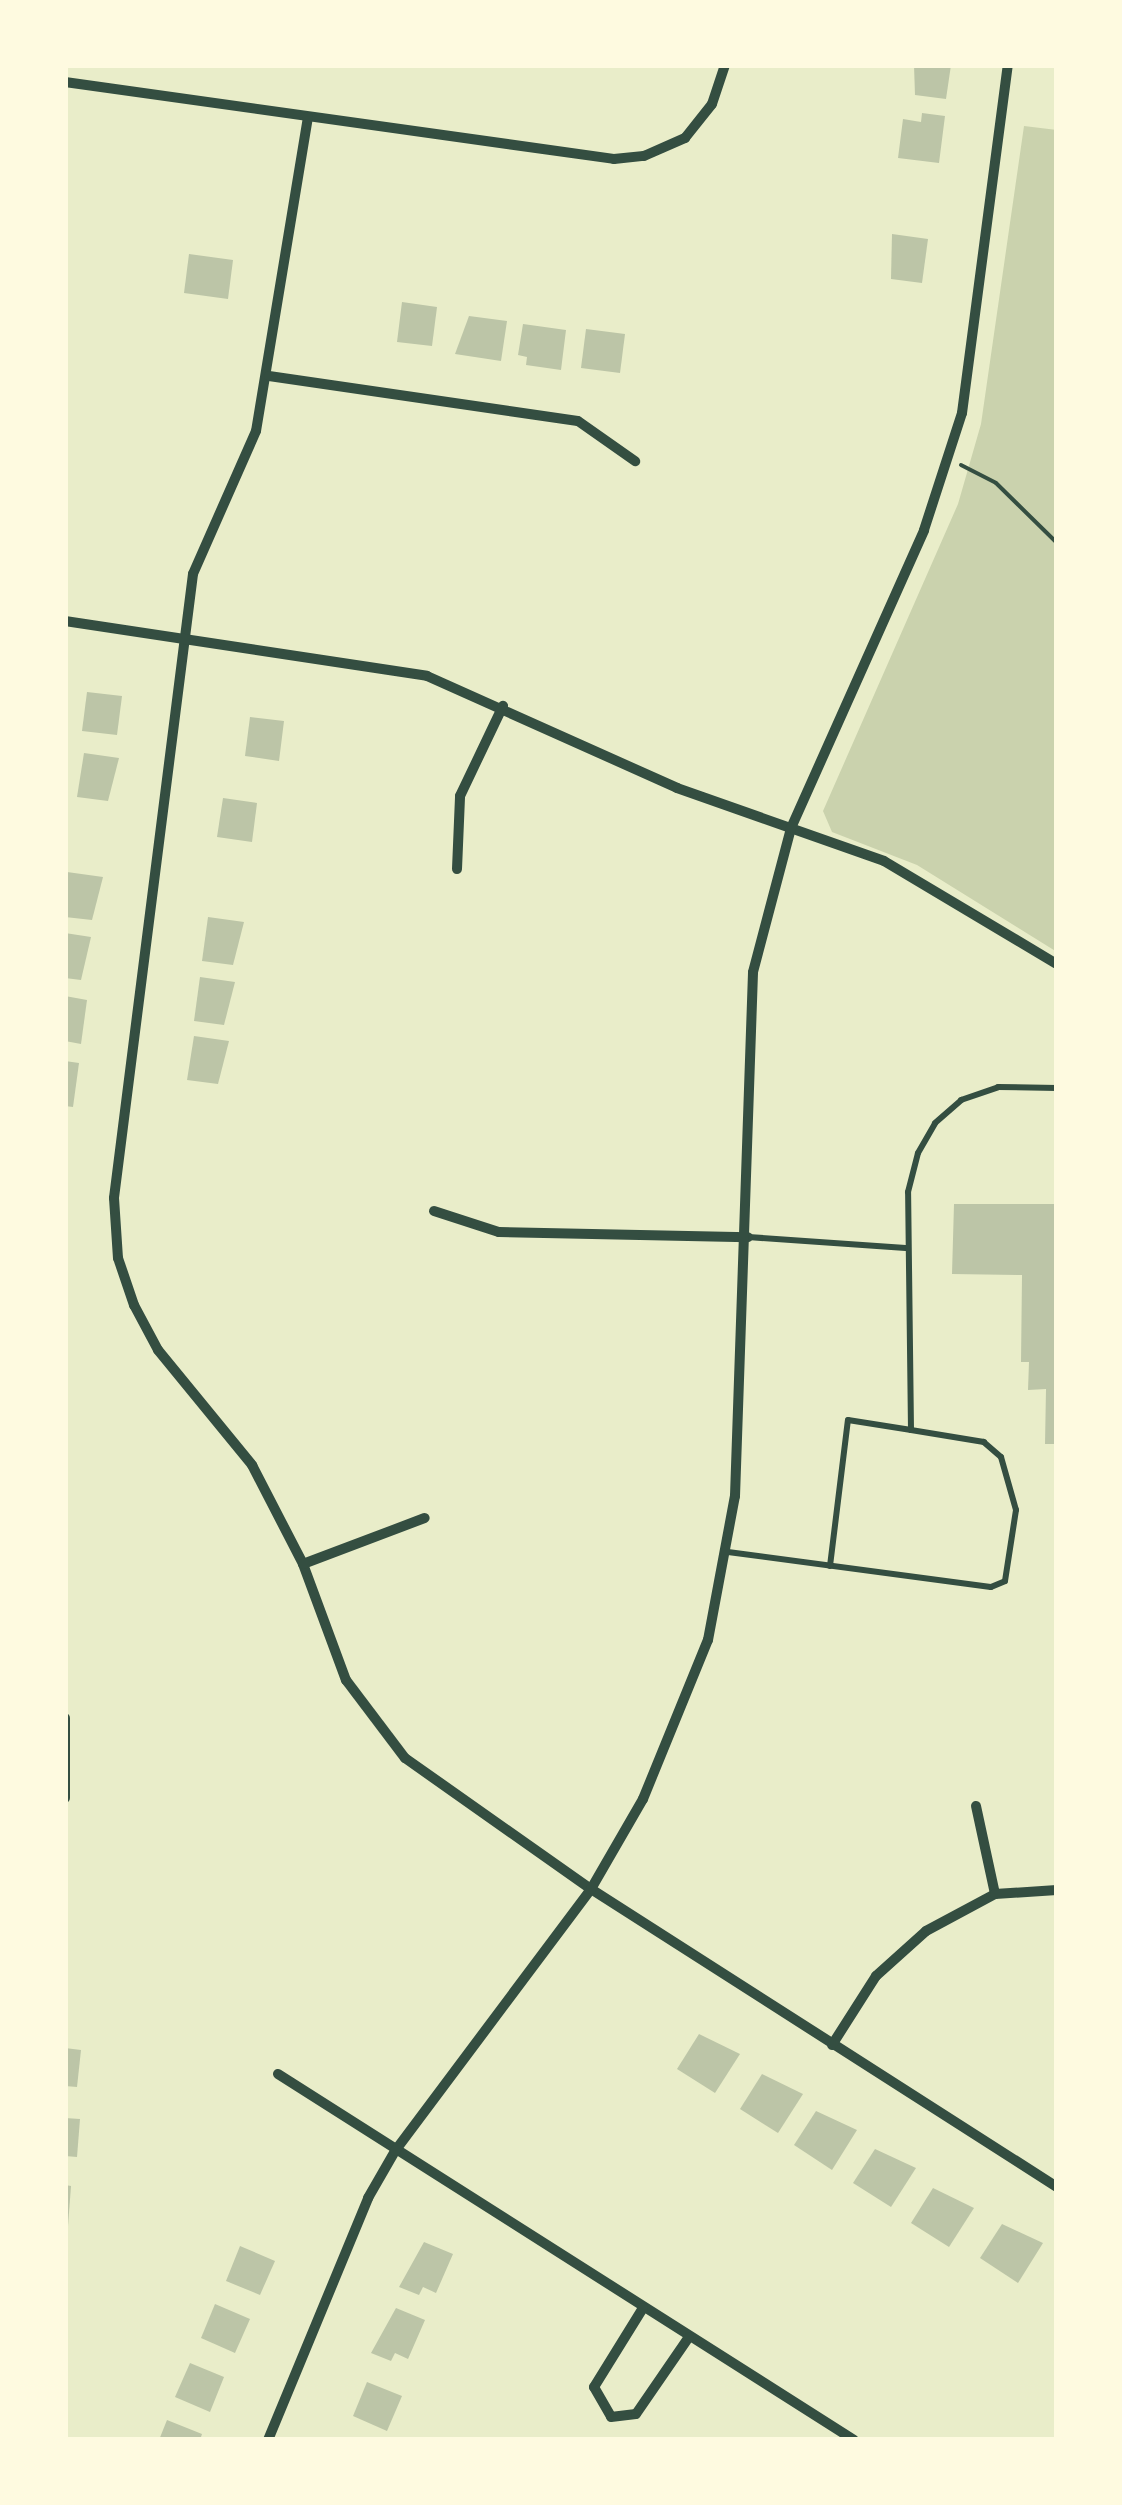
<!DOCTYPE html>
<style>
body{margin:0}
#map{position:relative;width:1122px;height:2505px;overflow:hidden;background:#e9edc9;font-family:"IBM Plex Sans",sans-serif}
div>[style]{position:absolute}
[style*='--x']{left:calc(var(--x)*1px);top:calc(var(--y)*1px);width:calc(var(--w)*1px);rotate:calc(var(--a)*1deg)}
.green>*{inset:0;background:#cad2ad}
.building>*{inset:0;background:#bcc5a7}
.path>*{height:4px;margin:-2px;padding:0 2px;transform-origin:2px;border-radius:2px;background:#344e41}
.service>*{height:6px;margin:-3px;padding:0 3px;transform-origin:3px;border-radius:3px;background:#344e41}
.minor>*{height:10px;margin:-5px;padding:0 5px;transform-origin:5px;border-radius:5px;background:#344e41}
span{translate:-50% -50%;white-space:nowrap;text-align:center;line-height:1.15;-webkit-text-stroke:9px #fefae0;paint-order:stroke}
.frame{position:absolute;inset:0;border:68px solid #fefae0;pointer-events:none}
</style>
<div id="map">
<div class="green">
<div style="clip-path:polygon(1024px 126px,1057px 130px,1057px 952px,917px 865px,832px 832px,823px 811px,958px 504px,981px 424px)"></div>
</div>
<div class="building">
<div style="clip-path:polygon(914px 65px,951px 65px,946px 99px,915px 95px)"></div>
<div style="clip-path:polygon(922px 113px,945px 116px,939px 163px,898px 158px,903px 119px,921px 122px)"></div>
<div style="clip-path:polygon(892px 234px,928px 239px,922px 283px,891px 279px)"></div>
<div style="clip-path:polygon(189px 254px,233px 260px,228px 299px,184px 293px)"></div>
<div style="clip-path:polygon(402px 302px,437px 307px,432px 346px,397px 342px)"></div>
<div style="clip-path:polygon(469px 316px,507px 321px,501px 361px,455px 354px)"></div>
<div style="clip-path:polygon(523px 324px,566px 330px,561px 370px,526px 365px,527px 357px,518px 355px)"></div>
<div style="clip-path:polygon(586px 329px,625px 334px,620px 373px,581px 368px)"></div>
<div style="clip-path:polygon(87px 692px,122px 696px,117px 735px,82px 731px)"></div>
<div style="clip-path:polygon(250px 717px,284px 721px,279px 761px,245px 756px)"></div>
<div style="clip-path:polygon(84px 753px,119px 758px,108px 801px,77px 797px)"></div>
<div style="clip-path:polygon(223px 798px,257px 803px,252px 842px,217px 837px)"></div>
<div style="clip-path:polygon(67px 872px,103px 877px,92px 920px,65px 917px)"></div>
<div style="clip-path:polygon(208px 917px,244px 922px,233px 965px,202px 961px)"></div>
<div style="clip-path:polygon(65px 933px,91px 937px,81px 980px,65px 978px)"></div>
<div style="clip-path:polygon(200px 977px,235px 982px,224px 1025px,194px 1021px)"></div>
<div style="clip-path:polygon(65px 996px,87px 1000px,81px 1044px,65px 1041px)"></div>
<div style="clip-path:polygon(194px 1036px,229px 1041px,218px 1084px,187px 1080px)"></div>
<div style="clip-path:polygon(65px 1061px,79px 1063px,73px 1107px,65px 1106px)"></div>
<div style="clip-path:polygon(954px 1204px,1057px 1204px,1057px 1444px,1045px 1444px,1046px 1389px,1028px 1390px,1029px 1362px,1021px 1362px,1022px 1275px,952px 1274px)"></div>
<div style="clip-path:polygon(699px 2034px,740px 2054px,715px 2093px,677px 2069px)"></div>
<div style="clip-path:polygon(65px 2048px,81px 2050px,77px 2087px,65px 2086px)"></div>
<div style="clip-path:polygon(762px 2074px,803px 2094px,778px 2133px,740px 2109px)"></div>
<div style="clip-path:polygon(816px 2111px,857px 2130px,832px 2170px,794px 2145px)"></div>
<div style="clip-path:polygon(65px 2118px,80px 2119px,77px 2157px,65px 2156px)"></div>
<div style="clip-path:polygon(875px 2149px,916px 2168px,891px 2207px,853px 2183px)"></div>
<div style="clip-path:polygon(65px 2185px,71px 2186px,68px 2226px,65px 2225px)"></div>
<div style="clip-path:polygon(933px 2188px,974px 2208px,949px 2247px,911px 2223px)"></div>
<div style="clip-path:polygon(1002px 2224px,1043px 2243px,1018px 2283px,980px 2258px)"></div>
<div style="clip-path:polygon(424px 2242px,453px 2254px,436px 2293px,423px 2287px,419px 2295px,399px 2287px)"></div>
<div style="clip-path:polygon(240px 2246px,275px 2261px,260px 2295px,226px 2281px)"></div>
<div style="clip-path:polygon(215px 2304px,250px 2319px,235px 2353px,201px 2338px)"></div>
<div style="clip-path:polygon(396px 2308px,425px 2320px,408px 2359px,395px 2353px,391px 2361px,371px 2353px)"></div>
<div style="clip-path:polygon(190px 2363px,224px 2377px,210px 2412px,175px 2397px)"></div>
<div style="clip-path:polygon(367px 2382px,402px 2396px,387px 2431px,353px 2416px)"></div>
<div style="clip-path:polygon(167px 2420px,202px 2434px,200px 2440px,159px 2440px)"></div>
</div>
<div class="path">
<div style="--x:961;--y:465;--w:39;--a:27"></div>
<div style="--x:996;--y:483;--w:86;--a:44.5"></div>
</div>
<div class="service">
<div style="--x:748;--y:1237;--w:158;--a:4"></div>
<div style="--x:728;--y:1552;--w:265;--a:7.6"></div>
<div style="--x:991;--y:1587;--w:15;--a:-23"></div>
<div style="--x:1005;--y:1581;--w:72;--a:-81.2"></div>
<div style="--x:1016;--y:1510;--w:55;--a:-105.8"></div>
<div style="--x:1001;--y:1457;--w:23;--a:-139"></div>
<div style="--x:984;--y:1442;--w:74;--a:-170.7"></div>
<div style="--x:911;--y:1430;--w:238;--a:-90.7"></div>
<div style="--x:908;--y:1192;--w:40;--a:-75.6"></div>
<div style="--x:918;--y:1153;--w:34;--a:-60"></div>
<div style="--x:935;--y:1123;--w:35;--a:-41"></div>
<div style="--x:961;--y:1100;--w:39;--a:-19"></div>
<div style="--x:998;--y:1087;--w:59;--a:1"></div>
<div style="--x:830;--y:1566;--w:147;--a:-83"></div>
<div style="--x:848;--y:1420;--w:64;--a:9"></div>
</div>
<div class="minor">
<div style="--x:65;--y:82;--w:554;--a:7.98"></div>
<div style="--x:614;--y:159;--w:30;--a:-6"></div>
<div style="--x:644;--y:156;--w:45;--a:-23.7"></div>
<div style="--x:685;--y:138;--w:43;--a:-51.5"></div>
<div style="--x:712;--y:104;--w:41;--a:-71.6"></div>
<div style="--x:308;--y:117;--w:318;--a:99.4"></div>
<div style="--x:256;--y:431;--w:156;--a:113.8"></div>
<div style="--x:193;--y:574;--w:629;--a:97.22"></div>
<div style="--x:114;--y:1198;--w:60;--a:86.2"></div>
<div style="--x:118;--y:1258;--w:50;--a:71.2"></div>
<div style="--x:134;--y:1305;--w:51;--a:61.9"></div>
<div style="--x:158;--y:1350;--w:149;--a:50.7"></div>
<div style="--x:252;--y:1465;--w:111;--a:62.7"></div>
<div style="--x:303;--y:1564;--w:124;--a:69.7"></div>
<div style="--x:346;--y:1680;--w:98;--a:52.9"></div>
<div style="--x:405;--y:1758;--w:228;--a:35.2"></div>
<div style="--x:591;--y:1889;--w:553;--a:32.6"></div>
<div style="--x:269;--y:376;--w:312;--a:8.3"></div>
<div style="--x:578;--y:421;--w:70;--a:35.1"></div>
<div style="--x:65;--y:621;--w:366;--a:8.6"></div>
<div style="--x:427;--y:676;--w:274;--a:24.1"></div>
<div style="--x:677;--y:788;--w:219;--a:19.4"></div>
<div style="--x:884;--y:861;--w:201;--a:30.8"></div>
<div style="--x:457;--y:869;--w:73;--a:-87.6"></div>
<div style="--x:460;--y:796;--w:100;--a:-64.5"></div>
<div style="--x:434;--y:1211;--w:68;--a:17.9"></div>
<div style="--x:499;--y:1232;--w:249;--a:1.2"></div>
<div style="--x:303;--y:1564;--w:130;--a:-20.7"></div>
<div style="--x:65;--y:1718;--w:80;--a:90"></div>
<div style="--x:976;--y:1806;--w:90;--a:77.8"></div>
<div style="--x:832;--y:2045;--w:82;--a:-57.5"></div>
<div style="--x:876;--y:1976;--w:67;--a:-42"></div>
<div style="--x:926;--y:1931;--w:78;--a:-28.2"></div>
<div style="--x:995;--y:1894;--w:62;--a:-3.7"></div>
<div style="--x:278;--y:2074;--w:682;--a:32.43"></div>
<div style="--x:643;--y:2308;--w:93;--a:121.8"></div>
<div style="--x:594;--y:2387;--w:34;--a:60"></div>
<div style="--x:611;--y:2417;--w:25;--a:-7"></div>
<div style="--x:636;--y:2414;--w:93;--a:-55.5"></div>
<div style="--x:268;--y:2440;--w:262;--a:-67.5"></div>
<div style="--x:368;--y:2198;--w:54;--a:-60.1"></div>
<div style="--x:395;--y:2151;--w:327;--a:-53.2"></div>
<div style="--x:591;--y:1889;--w:104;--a:-60"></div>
<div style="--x:643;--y:1799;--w:172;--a:-67.8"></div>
<div style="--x:708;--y:1640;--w:147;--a:-79.4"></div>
<div style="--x:735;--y:1496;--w:524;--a:-88.03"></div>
<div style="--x:753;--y:972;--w:149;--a:-75.2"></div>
<div style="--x:791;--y:828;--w:326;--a:-65.9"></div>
<div style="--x:924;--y:530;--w:123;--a:-72"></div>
<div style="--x:962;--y:413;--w:351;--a:-82.5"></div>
</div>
<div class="frame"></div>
</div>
